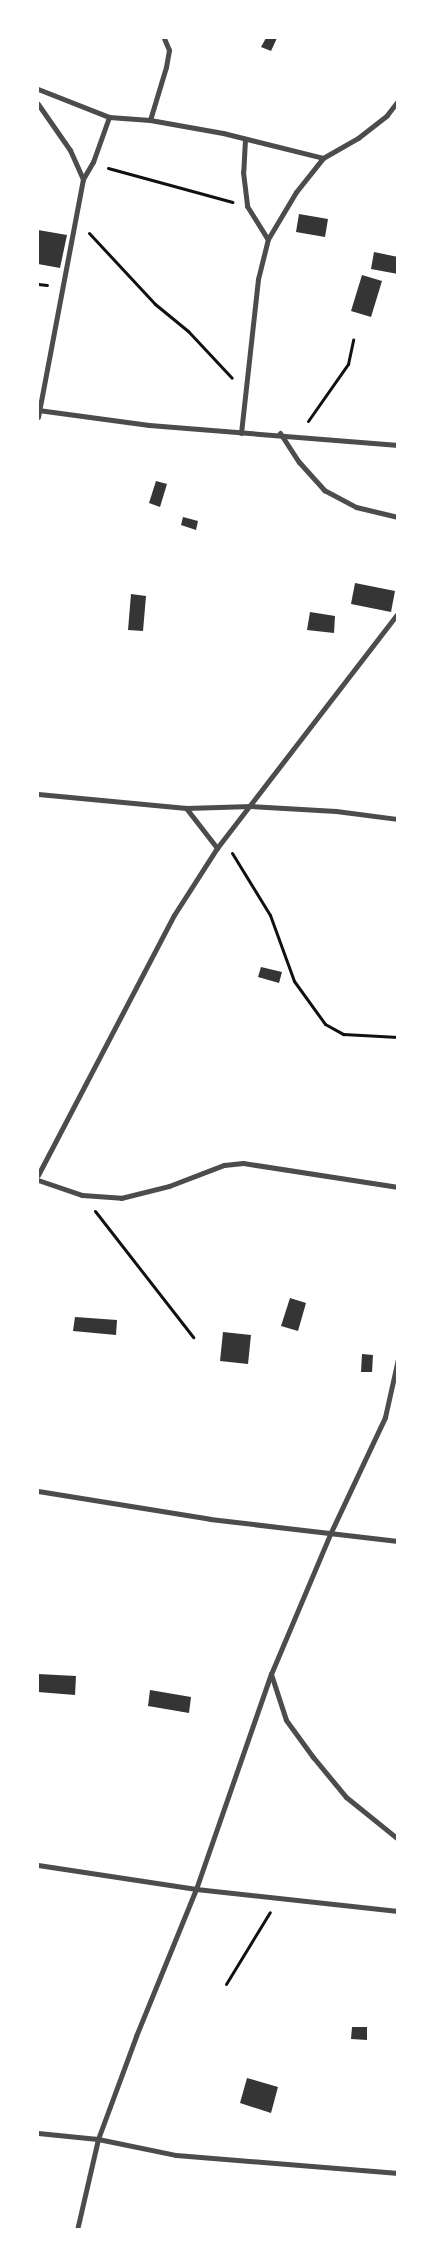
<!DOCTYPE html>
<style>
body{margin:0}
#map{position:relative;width:435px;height:2267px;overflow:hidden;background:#fff;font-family:Karla,sans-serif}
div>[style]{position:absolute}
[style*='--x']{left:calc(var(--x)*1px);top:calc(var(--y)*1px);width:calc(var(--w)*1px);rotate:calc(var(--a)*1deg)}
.building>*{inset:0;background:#353535}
.path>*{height:3px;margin:-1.5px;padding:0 1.5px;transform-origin:1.5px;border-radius:1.5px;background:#111}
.minor>*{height:5px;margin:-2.5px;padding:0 2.5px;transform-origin:2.5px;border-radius:2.5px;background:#4c4c4c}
span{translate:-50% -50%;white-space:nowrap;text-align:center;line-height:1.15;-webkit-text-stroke:4px #fff;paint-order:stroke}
.frame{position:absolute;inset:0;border:39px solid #fff;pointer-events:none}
</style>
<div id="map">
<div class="building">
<div style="clip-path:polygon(266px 38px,277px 38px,271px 51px,261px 47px)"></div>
<div style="clip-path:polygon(299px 214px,328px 219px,325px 237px,296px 232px)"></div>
<div style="clip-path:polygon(38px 230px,67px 235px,60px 268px,38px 264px)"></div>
<div style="clip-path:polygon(374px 252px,398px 257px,398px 274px,371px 269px)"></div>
<div style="clip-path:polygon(362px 275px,382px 281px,371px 317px,351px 311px)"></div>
<div style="clip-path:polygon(156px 481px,167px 484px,160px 507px,149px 503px)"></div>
<div style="clip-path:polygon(183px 517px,198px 521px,196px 530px,181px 525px)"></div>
<div style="clip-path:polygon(355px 583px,395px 591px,391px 612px,351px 604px)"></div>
<div style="clip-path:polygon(131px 594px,146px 596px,143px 631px,128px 630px)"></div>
<div style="clip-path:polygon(310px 612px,335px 616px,334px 633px,307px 630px)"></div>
<div style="clip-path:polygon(261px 967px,282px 972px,279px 983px,258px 977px)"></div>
<div style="clip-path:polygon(290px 1298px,306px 1303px,298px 1331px,281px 1326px)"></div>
<div style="clip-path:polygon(75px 1317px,117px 1320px,116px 1335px,73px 1331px)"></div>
<div style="clip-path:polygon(223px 1332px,251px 1335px,248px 1364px,220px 1361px)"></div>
<div style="clip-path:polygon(362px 1354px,373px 1355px,372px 1372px,361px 1372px)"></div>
<div style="clip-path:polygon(38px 1674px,76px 1676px,75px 1695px,38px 1692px)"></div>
<div style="clip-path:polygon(150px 1690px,191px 1697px,189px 1713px,148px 1706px)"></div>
<div style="clip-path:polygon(352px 2027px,367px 2027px,367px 2040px,351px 2039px)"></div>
<div style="clip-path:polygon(247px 2078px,278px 2087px,271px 2113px,240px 2103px)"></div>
</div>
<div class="path">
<div style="--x:108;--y:168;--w:129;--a:15.3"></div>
<div style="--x:89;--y:233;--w:97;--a:47.1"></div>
<div style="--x:155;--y:304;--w:43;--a:39.3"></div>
<div style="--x:188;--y:331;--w:64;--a:46.9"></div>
<div style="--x:38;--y:284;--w:9;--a:6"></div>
<div style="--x:308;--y:421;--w:70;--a:-54.9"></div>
<div style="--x:348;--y:364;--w:25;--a:-78"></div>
<div style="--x:232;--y:853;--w:73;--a:58.5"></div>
<div style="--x:270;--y:915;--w:70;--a:70"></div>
<div style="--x:294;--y:981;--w:53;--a:54.2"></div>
<div style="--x:325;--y:1024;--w:21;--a:29"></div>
<div style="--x:343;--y:1034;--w:55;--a:3.1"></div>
<div style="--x:95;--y:1211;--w:160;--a:52.1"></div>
<div style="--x:226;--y:1984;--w:84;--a:-58.6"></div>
</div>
<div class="minor">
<div style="--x:38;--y:89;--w:76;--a:21.5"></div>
<div style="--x:109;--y:117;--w:41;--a:4.2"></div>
<div style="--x:150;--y:120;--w:74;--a:10.1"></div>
<div style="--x:223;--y:133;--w:103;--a:14"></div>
<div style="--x:38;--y:104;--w:56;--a:55.2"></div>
<div style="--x:70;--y:150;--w:32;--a:66"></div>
<div style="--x:150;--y:120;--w:55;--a:-73.2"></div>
<div style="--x:166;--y:67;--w:17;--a:-80"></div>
<div style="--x:169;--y:50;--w:13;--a:-113"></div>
<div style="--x:245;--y:139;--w:33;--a:93"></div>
<div style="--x:243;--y:172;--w:34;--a:83"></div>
<div style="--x:247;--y:206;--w:39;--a:58"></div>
<div style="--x:38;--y:410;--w:112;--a:7.7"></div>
<div style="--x:149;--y:425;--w:250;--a:4.6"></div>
<div style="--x:38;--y:417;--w:242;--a:-79.3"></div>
<div style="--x:83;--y:179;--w:20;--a:-60"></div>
<div style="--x:93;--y:162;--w:48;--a:-70.4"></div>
<div style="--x:241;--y:433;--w:155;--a:-83.7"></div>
<div style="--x:258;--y:279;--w:41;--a:-76"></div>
<div style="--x:268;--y:239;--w:55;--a:-59.2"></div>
<div style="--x:296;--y:192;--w:43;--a:-51.5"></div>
<div style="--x:323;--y:158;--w:40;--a:-29.7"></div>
<div style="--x:358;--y:138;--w:37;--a:-38"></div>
<div style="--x:387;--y:115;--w:18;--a:-52"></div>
<div style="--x:280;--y:433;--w:35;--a:57"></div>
<div style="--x:299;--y:462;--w:38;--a:48"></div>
<div style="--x:324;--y:490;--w:36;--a:28"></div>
<div style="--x:356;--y:507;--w:43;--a:13.4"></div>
<div style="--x:38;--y:794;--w:149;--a:5.4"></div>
<div style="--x:186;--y:808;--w:65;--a:-1.8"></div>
<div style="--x:251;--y:806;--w:85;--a:3.4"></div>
<div style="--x:336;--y:811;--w:63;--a:7.4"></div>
<div style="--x:186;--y:808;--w:51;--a:52.2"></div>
<div style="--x:38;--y:1175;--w:293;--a:-62.4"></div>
<div style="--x:174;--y:915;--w:80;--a:-57.3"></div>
<div style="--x:217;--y:848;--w:297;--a:-52.4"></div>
<div style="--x:38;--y:1180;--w:46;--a:18.8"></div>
<div style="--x:82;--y:1195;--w:39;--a:4"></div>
<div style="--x:121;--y:1198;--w:49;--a:-14"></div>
<div style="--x:169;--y:1186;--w:59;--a:-20.9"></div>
<div style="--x:224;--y:1165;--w:19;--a:-6"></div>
<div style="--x:243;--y:1163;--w:157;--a:8.8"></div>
<div style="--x:38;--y:1491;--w:174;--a:9.2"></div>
<div style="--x:210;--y:1519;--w:189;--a:6.7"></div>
<div style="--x:271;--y:1674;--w:48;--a:71.9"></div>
<div style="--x:286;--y:1720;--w:46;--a:53.9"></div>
<div style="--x:313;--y:1757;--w:52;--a:50.5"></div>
<div style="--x:346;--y:1797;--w:67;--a:38.9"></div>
<div style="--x:38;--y:1865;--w:160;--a:8.6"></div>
<div style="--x:196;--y:1889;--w:203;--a:6.2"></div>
<div style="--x:38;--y:2133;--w:60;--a:5.7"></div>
<div style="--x:98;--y:2139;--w:80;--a:11.6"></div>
<div style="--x:176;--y:2155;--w:223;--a:4.6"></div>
<div style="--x:77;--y:2230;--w:93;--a:-77"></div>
<div style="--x:98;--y:2139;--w:110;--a:-69.7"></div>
<div style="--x:136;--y:2036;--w:159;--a:-67.8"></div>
<div style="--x:196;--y:1889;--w:228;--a:-70.8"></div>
<div style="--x:271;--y:1674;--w:154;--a:-67.1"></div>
<div style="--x:331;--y:1532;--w:127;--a:-64.8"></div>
<div style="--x:385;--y:1417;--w:59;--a:-77.4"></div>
</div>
<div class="frame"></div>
</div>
